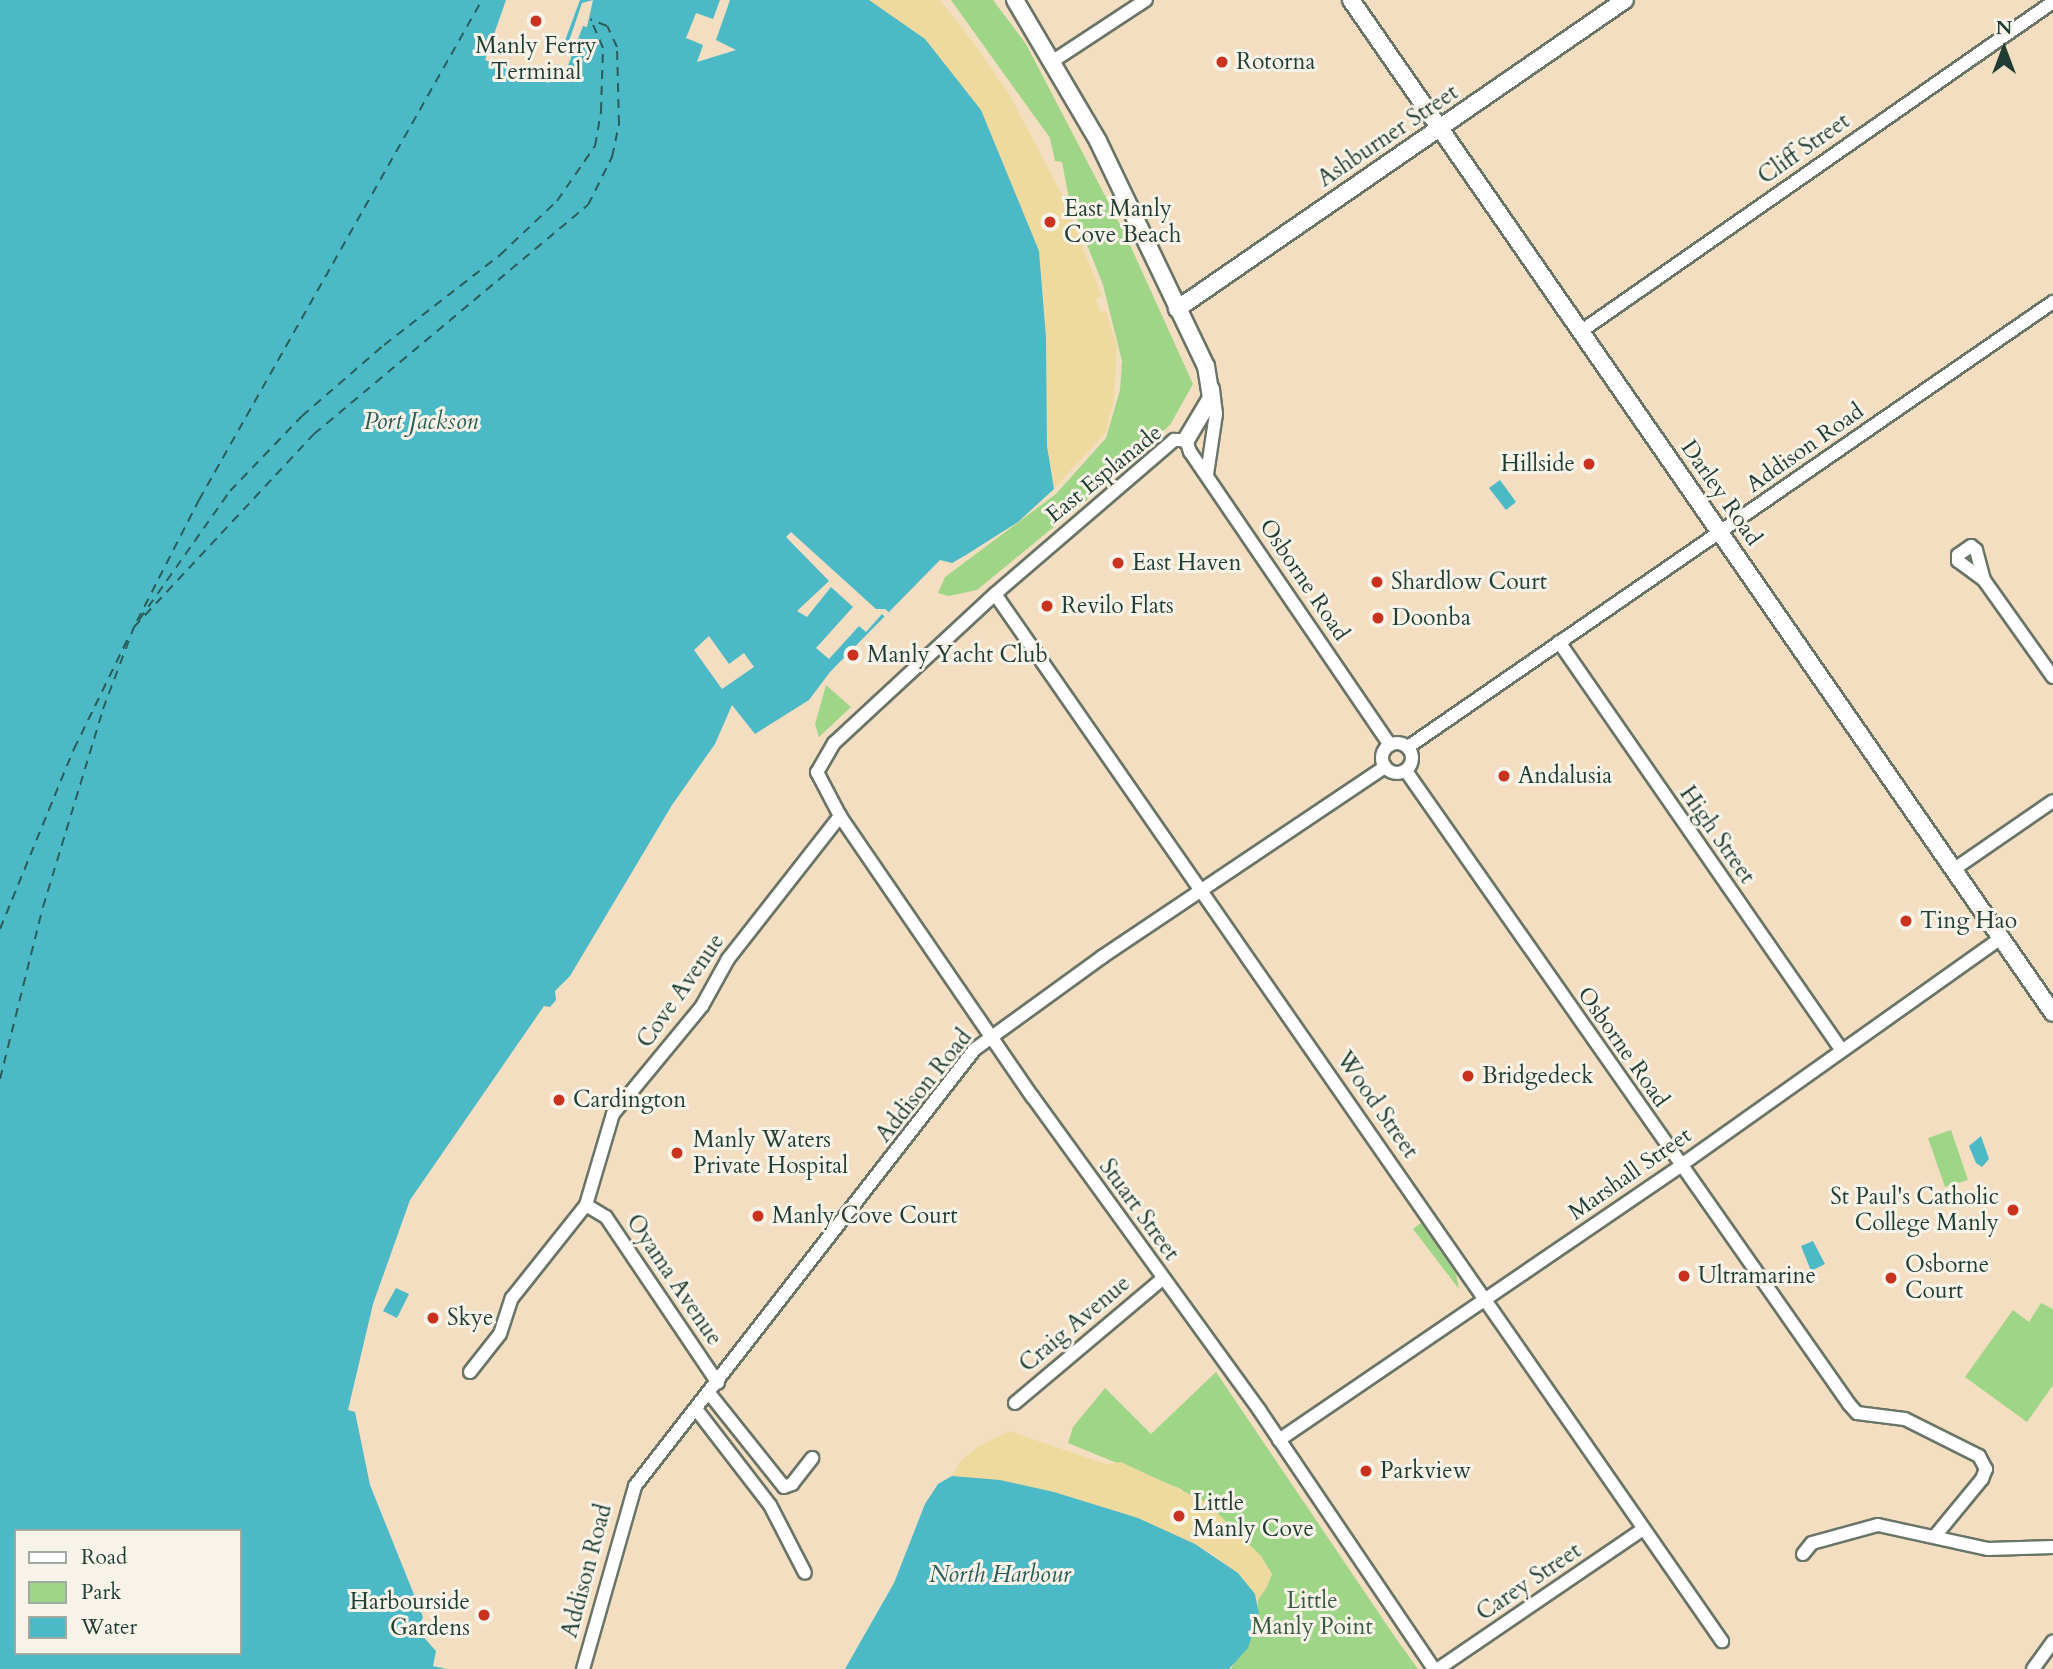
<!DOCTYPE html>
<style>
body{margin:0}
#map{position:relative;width:2053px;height:1669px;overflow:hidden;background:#f3dec2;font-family:Cardo,serif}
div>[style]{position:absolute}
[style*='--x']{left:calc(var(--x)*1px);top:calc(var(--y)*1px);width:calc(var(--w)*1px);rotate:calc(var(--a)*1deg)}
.green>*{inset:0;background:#9fd586}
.sand>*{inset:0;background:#eeda9e}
.water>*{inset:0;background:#4cb9c7}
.pier>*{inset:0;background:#f3dec2}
.ferry>*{height:2px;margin-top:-1px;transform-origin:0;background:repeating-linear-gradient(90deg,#2a5c59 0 9px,transparent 0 16px)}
.roads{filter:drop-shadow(2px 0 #697566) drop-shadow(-2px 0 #697566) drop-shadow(0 2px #697566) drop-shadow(0 -2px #697566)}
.minor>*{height:12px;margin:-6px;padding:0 6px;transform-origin:6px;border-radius:6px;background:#fff}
.minor>.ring{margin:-6px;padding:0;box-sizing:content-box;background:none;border:12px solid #fff;border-radius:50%}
.tertiary>*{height:16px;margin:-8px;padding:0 8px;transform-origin:8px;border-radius:8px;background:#fff}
.dots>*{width:19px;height:19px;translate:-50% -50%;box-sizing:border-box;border:4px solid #f7f3e8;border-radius:50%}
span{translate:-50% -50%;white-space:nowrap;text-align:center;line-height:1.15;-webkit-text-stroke:6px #f7f3e8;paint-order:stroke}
.poi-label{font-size:23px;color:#1f3d34}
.left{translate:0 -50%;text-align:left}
.right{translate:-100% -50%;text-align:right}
.street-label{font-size:23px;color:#1f3d34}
.park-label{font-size:23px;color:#395b44}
.water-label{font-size:24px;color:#2a5c59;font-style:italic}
.legend{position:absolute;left:14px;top:1529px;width:228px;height:126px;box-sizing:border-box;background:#f7f3e8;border:2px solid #a1aaa0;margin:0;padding:9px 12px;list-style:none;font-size:21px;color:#1f3d34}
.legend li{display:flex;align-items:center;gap:14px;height:35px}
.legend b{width:35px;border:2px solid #a1aaa0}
.north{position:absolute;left:1969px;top:14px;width:70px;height:70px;-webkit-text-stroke:5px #f7f3e8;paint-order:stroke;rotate:0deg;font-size:19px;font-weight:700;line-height:28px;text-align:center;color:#1f3d34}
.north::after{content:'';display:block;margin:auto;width:24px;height:32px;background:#1f3d34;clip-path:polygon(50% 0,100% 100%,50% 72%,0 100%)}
</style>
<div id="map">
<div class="green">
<div style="clip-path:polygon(951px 0,993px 0,1026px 44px,1126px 236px,1193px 384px,1170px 425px,1100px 489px,977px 590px,949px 596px,938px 593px,945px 577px,1056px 494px,1106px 438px,1120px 390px,1122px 361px,1103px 285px,1069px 199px,1062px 162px,1055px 161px,1050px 138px)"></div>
<div style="clip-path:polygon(826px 685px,851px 707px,819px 737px,815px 724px)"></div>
<div style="clip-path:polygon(1951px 1130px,1968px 1180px,1945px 1187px,1928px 1138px)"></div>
<div style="clip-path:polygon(1421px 1223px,1456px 1274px,1459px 1289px,1413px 1229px)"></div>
<div style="clip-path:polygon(2041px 1303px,2053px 1309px,2053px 1385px,2027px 1422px,1965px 1377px,2013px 1310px,2029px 1322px)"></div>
<div style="clip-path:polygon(1216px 1372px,1397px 1640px,1418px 1669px,1231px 1669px,1257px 1622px,1258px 1600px,1272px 1574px,1181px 1489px,1068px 1443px,1073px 1427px,1105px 1388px,1151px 1434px)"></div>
</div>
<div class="sand">
<div style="clip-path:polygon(869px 0,940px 0,973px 42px,1009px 94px,1061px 193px,1102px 296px,1096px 299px,1100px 312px,1106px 311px,1117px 347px,1114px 399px,1106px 432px,1054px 489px,1047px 446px,1046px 337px,1039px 251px,925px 39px)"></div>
<div style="clip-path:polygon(1009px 1431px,1106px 1464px,1121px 1462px,1206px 1502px,1261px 1556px,1272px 1574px,1267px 1587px,1258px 1600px,1242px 1577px,1211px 1553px,1138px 1518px,1054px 1492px,952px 1476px,961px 1461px,979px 1446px)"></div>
</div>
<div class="water">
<div style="clip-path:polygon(evenodd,0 0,869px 0,925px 39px,981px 110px,1039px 251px,1046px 337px,1047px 446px,1054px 489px,1018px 522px,966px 555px,952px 563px,940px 560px,830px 672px,809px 700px,755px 734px,732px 705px,715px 744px,672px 805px,570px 976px,555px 991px,556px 1000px,550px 1007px,544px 1006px,410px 1200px,373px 1304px,348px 1410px,355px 1412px,370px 1485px,423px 1617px,418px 1631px,436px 1651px,433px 1666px,447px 1669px,0 1669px,0 0,16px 1531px,240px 1531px,240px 1653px,16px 1653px,16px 1531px)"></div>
<div style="clip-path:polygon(1500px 480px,1516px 502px,1506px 510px,1489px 488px)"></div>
<div style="clip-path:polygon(1981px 1136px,1989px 1159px,1982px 1167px,1976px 1163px,1969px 1146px)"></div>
<div style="clip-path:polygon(1813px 1241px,1825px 1264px,1811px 1271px,1801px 1246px)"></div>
<div style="clip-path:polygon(396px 1288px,409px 1294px,397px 1318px,383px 1311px)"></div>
<div style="clip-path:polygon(952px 1476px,1000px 1480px,1054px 1492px,1138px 1518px,1195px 1544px,1238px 1573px,1255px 1594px,1259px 1614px,1248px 1648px,1229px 1669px,845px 1669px,894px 1583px,925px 1504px,938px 1484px)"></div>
</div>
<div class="pier">
<div style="clip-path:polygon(506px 0,580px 0,560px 54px,564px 56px,582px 3px,593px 0,587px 27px,583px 26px,567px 68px,556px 64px,549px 83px,485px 60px)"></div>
<div style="clip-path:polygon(720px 0,730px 0,716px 40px,736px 50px,697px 62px,703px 45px,686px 38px,696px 13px,713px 19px)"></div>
<div style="clip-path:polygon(791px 532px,876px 609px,885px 609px,893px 616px,888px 620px,882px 614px,866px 632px,859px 626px,829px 659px,816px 648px,853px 607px,831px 587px,807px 617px,797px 611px,829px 581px,786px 537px)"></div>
<div style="clip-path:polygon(709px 636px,729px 664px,744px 653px,754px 667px,722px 689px,694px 650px)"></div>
</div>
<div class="ferry">
<div style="--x:139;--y:620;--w:158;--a:-54.8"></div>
<div style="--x:230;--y:491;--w:104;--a:-46.2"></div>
<div style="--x:302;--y:416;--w:108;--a:-40.9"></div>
<div style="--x:384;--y:345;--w:147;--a:-37.8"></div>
<div style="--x:500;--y:255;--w:79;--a:-43.5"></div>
<div style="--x:557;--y:201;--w:67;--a:-55.4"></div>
<div style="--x:595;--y:146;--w:36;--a:-80"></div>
<div style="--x:601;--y:111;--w:63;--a:-88.2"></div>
<div style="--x:603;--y:48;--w:30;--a:-113"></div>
<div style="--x:137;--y:621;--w:136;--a:-62.9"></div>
<div style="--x:199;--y:500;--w:575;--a:-60.49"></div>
<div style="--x:0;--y:929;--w:195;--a:-67.7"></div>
<div style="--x:74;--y:749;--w:126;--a:-64"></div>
<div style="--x:0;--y:1079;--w:177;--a:-76"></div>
<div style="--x:43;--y:907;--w:207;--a:-73.1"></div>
<div style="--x:103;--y:709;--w:88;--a:-69.3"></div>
<div style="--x:134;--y:627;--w:264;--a:-47"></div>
<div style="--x:314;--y:434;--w:357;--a:-39.9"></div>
<div style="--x:588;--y:205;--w:54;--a:-63.4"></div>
<div style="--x:612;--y:157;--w:34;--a:-78"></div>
<div style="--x:619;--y:124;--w:77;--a:-91.5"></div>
<div style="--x:617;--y:47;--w:23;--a:-115"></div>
<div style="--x:607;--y:26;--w:18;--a:-158"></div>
</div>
<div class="roads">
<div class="minor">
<div style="--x:1053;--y:61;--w:111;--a:-33.3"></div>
<div style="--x:1580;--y:332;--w:577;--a:-34.9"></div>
<div style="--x:1207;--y:474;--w:61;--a:-81.5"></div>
<div style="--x:1216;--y:414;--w:26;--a:-97"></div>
<div style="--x:1984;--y:580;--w:31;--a:-105"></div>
<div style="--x:1976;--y:550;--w:6;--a:-141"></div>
<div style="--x:1971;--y:546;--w:16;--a:145"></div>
<div style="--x:1958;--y:555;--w:6;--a:90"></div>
<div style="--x:1958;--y:561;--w:32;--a:36"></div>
<div style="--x:1984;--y:580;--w:119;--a:54.6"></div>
<div style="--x:995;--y:594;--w:1275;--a:55.23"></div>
<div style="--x:1559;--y:642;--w:496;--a:55.3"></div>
<div class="ring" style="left:1382px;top:743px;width:18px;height:18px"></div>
<div style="--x:1390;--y:745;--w:355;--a:-124.3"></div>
<div style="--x:1190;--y:452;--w:13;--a:-108"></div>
<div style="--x:1186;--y:440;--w:12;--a:180"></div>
<div style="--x:1174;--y:440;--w:236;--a:139.3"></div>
<div style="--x:995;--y:594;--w:219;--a:137.2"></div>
<div style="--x:834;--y:743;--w:34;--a:120"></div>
<div style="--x:817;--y:772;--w:50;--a:62.4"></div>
<div style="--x:840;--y:816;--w:340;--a:55.6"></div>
<div style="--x:1032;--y:1096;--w:389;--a:54.1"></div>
<div style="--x:1260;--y:1411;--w:311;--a:56"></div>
<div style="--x:1408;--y:747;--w:784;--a:-34.6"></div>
<div style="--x:1406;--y:771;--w:773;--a:55.01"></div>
<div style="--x:1849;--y:1404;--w:12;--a:48"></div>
<div style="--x:1857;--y:1413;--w:48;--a:7.1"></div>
<div style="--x:1905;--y:1419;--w:83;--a:26.6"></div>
<div style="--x:1979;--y:1456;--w:15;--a:62"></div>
<div style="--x:1986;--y:1469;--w:11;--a:112"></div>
<div style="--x:1982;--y:1479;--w:74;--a:129.5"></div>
<div style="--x:1953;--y:870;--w:121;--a:-34.6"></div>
<div style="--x:586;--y:1205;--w:95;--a:-73.5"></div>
<div style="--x:613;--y:1114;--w:140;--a:-50.5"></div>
<div style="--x:702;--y:1006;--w:54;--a:-61"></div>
<div style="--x:728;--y:959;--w:182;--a:-51.9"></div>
<div style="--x:470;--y:1372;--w:48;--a:-51.7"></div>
<div style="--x:500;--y:1334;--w:38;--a:-72"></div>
<div style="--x:512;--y:1298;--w:119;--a:-51.5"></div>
<div style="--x:586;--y:1205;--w:23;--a:31"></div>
<div style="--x:606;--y:1217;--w:200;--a:56"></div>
<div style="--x:709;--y:1393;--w:120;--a:51.4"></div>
<div style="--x:784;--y:1487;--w:9;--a:-21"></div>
<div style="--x:792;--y:1484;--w:33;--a:-52"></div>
<div style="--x:1015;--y:1403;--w:192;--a:-40.1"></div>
<div style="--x:696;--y:1409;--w:121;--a:52.4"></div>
<div style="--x:770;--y:1505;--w:76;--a:62.8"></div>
<div style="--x:1279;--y:1440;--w:486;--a:-34.3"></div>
<div style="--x:1680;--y:1166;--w:394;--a:-35.4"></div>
<div style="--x:1803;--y:1554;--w:14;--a:-51"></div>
<div style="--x:1812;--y:1543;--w:68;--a:-15.3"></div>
<div style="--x:1878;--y:1525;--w:113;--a:12.3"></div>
<div style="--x:1988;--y:1549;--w:65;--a:-1.8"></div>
<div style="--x:583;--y:1669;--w:190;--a:-74.1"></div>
<div style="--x:635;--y:1486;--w:554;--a:-52.12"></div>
<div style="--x:975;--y:1049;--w:157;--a:-35.9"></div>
<div style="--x:1102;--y:957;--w:341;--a:-33.9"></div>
<div style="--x:1438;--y:1669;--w:248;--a:-34.3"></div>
<div style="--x:2033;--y:1669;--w:34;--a:-54"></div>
</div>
<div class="tertiary">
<div style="--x:1015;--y:0;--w:164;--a:59.5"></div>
<div style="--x:1098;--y:141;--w:250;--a:64.4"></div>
<div style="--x:1206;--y:366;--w:32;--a:81"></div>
<div style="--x:1211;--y:398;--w:49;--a:120.8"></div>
<div style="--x:1351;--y:0;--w:1232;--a:55.28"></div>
<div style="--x:1177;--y:309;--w:544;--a:-34.6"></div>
</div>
</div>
<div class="dots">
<div style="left:536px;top:21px;background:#c8321e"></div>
<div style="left:1222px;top:62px;background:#c8321e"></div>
<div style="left:1050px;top:222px;background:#c8321e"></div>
<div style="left:1589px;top:464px;background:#c8321e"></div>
<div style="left:1118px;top:563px;background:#c8321e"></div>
<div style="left:1377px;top:582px;background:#c8321e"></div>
<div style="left:1047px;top:606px;background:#c8321e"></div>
<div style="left:1378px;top:618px;background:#c8321e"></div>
<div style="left:853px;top:655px;background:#c8321e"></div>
<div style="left:1504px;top:776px;background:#c8321e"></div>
<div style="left:1906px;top:921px;background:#c8321e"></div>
<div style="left:1468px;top:1076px;background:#c8321e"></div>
<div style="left:559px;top:1100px;background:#c8321e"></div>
<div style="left:677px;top:1153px;background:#c8321e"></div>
<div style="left:2013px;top:1210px;background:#c8321e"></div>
<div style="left:758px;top:1216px;background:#c8321e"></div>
<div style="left:1684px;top:1276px;background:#c8321e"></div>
<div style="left:1891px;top:1278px;background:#c8321e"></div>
<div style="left:433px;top:1318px;background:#c8321e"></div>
<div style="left:1366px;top:1471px;background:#c8321e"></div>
<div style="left:1179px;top:1516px;background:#c8321e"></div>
<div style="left:484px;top:1615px;background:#c8321e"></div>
</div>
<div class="poi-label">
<span style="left:536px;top:59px">Manly Ferry<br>Terminal</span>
<span class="left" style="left:1236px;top:62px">Rotorna</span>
<span class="left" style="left:1064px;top:222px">East Manly<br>Cove Beach</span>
<span class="right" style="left:1575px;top:464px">Hillside</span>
<span class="left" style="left:1132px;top:563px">East Haven</span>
<span class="left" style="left:1391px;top:582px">Shardlow Court</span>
<span class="left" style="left:1061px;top:606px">Revilo Flats</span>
<span class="left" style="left:1392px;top:618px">Doonba</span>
<span class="left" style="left:867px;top:655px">Manly Yacht Club</span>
<span class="left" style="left:1518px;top:776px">Andalusia</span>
<span class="left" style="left:1920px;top:921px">Ting Hao</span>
<span class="left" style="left:1482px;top:1076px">Bridgedeck</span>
<span class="left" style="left:573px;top:1100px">Cardington</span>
<span class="left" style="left:693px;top:1153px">Manly Waters<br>Private Hospital</span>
<span class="right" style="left:1999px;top:1210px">St Paul's Catholic<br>College Manly</span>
<span class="left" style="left:772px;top:1216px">Manly Cove Court</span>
<span class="left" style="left:1905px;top:1278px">Osborne<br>Court</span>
<span class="left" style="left:1698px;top:1276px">Ultramarine</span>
<span class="left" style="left:447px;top:1318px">Skye</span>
<span class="left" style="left:1380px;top:1471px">Parkview</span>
<span class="left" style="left:1193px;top:1516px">Little<br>Manly Cove</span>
<span class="right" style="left:470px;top:1615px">Harbourside<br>Gardens</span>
</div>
<div class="street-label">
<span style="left:1388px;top:136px;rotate:-34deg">Ashburner Street</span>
<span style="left:1804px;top:149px;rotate:-35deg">Cliff Street</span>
<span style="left:1805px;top:448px;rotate:-35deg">Addison Road</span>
<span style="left:1104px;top:474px;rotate:-39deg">East Esplanade</span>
<span style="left:1721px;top:493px;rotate:55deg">Darley Road</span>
<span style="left:1304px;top:580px;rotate:56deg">Osborne Road</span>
<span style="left:1717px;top:835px;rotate:55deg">High Street</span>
<span style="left:681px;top:991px;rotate:-55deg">Cove Avenue</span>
<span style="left:1623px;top:1047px;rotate:55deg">Osborne Road</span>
<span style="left:924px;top:1086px;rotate:-51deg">Addison Road</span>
<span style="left:1377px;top:1105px;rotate:55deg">Wood Street</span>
<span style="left:1630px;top:1174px;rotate:-35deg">Marshall Street</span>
<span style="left:1139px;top:1210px;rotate:54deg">Stuart Street</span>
<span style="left:674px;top:1280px;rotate:56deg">Oyama Avenue</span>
<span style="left:1075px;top:1324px;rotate:-40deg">Craig Avenue</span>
<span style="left:587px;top:1571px;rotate:-75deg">Addison Road</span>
<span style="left:1529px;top:1582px;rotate:-34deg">Carey Street</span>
</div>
<div class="park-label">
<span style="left:1312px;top:1614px">Little<br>Manly Point</span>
</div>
<div class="water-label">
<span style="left:421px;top:422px">Port Jackson</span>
<span style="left:1000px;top:1575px">North Harbour</span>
</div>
<ul class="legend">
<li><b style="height:9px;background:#fff"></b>Road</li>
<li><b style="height:19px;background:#9fd586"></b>Park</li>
<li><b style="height:19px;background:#4cb9c7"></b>Water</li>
</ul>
<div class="north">N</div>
</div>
